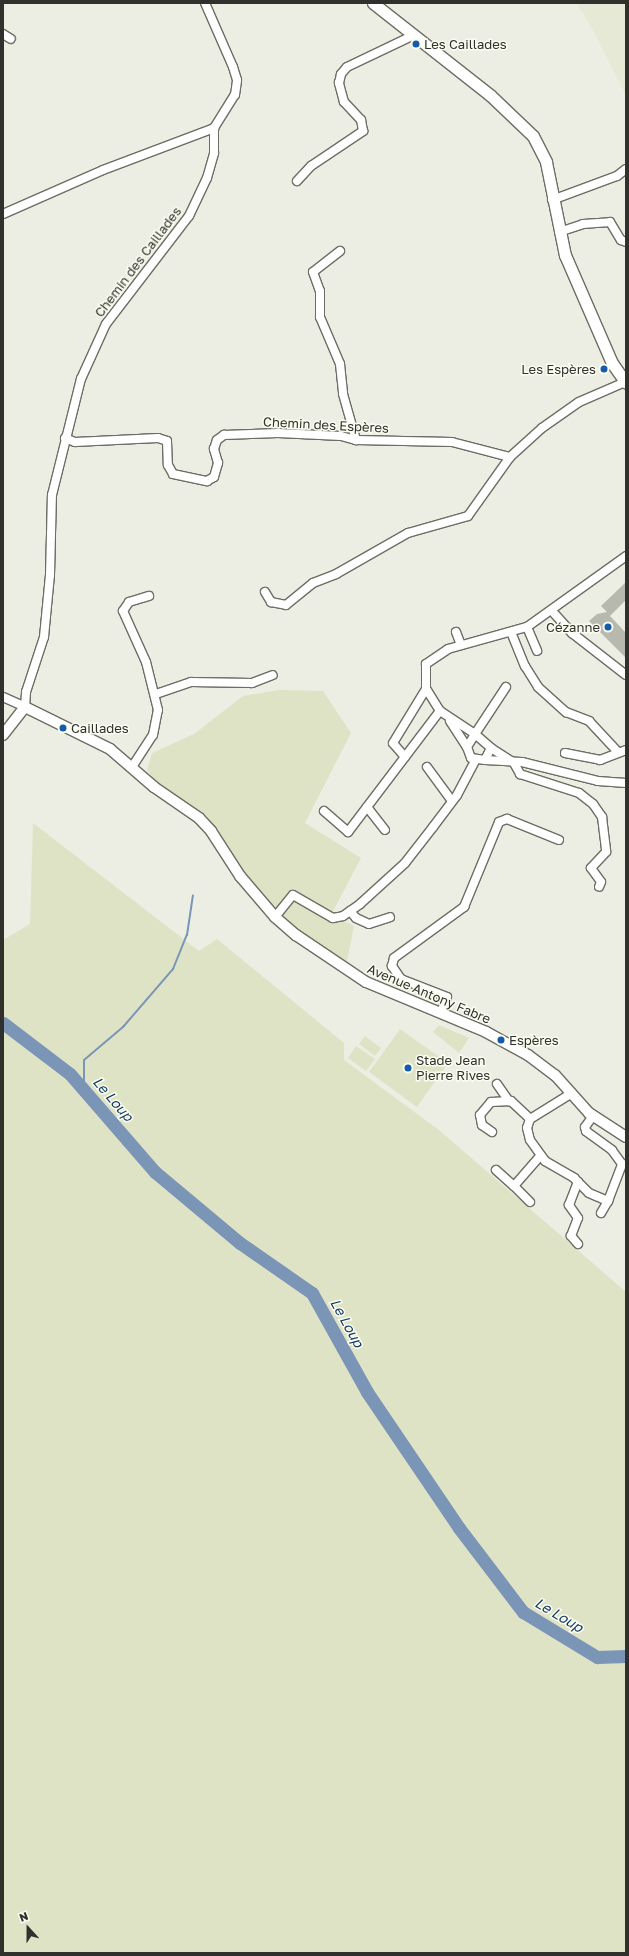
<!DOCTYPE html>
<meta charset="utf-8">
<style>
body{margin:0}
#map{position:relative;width:629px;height:1956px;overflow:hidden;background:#eceee3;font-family:"Golos Text",sans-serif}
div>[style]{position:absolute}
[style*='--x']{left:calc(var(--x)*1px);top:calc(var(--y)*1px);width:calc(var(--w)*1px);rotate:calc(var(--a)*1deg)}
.built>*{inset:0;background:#e5e9d5}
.green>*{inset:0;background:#dfe3c5}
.stream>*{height:2px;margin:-1px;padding:0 1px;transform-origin:1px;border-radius:1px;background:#7b95b7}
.river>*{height:13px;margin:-6.5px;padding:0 6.5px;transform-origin:6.5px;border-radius:6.5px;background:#7b95b7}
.building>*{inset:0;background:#b7b9ae}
.roads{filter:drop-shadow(1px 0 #6c6d63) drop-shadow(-1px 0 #6c6d63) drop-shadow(0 1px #6c6d63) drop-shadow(0 -1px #6c6d63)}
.minor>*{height:8px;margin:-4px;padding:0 4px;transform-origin:4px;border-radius:4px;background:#fff}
.tertiary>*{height:10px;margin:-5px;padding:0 5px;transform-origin:5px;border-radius:5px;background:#fff}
.secondary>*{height:11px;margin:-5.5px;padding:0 5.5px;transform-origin:5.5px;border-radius:5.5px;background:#fff}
.dots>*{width:11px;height:11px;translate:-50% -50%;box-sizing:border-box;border:2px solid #fafcf0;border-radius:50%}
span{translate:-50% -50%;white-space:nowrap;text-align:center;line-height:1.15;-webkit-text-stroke:3px #fafcf0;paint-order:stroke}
.poi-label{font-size:13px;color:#30312d}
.left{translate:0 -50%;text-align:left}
.right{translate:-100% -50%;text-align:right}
.street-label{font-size:13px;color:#30312d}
.water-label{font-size:14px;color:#133864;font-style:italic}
.frame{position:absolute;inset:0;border:4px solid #30312d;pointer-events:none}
.north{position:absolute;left:8px;top:1908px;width:40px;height:40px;-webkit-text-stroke:3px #fafcf0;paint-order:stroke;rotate:339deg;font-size:11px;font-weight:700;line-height:16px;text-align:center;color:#30312d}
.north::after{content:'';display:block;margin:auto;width:14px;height:18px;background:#30312d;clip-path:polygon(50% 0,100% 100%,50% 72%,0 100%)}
</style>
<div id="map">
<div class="built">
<div style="clip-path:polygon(577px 3px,626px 3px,626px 95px,595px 34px)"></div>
</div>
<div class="green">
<div style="clip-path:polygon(279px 690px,323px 691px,351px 733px,305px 823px,361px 858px,331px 915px,354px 926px,346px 966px,285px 924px,232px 871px,198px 813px,161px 788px,147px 770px,152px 753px,194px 734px,243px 696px)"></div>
<div style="clip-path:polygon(33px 823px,199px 951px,217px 939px,344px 1043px,344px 1060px,439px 1130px,626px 1292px,626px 1953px,3px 1953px,3px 940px,30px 924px)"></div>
<div style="clip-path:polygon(439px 1025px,469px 1038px,459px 1053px,433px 1032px)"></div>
<div style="clip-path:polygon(400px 1029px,448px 1063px,417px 1107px,369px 1072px)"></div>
<div style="clip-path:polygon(365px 1036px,381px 1048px,375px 1056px,359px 1044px)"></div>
<div style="clip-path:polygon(356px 1046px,375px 1059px,366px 1071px,348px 1058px)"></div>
</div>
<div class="stream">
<div style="--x:84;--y:1090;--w:30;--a:-90"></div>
<div style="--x:84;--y:1060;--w:51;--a:-40.2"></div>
<div style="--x:123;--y:1027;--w:77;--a:-49.2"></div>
<div style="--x:173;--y:969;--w:37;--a:-68"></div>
<div style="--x:187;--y:935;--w:40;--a:-81.5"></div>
</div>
<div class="river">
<div style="--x:3;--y:1023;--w:84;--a:37.3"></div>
<div style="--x:70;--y:1074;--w:130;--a:49.1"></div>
<div style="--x:155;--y:1172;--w:111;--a:39.9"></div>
<div style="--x:240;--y:1243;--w:88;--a:34.8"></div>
<div style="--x:312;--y:1293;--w:113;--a:60.9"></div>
<div style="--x:367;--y:1392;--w:164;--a:55.9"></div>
<div style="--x:459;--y:1528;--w:106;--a:52.7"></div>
<div style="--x:523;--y:1612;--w:87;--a:31.3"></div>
<div style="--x:597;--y:1657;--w:29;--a:-2"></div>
</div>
<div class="building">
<div style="clip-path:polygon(626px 582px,626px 600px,610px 616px,626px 633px,626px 658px,589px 621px,597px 614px,607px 612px,601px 606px)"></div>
</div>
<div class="roads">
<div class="minor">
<div style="--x:3;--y:34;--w:9;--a:32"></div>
<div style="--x:297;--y:181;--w:21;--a:-47"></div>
<div style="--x:311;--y:166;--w:63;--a:-33.9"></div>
<div style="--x:363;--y:131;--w:11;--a:-100"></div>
<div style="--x:361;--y:120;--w:25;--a:-133"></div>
<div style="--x:344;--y:102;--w:20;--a:-105"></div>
<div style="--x:339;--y:83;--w:9;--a:-77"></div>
<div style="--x:341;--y:74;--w:9;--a:-49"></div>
<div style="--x:347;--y:67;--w:74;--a:-25.5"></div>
<div style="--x:552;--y:200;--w:69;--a:-20.3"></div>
<div style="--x:617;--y:176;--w:11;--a:-38"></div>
<div style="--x:3;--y:214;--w:109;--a:-23.7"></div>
<div style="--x:103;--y:170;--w:119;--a:-20.7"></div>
<div style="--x:559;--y:232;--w:25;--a:-18"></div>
<div style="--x:583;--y:224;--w:27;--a:-4"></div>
<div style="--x:610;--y:222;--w:21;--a:59"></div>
<div style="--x:621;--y:240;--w:5;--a:22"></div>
<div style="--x:340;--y:251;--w:34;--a:142"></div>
<div style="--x:313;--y:272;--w:20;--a:70"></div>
<div style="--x:320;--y:291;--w:26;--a:90"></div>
<div style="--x:320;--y:317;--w:51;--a:66.9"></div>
<div style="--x:340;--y:364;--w:30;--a:84"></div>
<div style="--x:343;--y:394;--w:48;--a:74.2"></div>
<div style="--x:65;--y:438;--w:11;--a:22"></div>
<div style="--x:75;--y:442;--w:83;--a:-2.8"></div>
<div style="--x:158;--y:438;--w:9;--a:18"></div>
<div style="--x:167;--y:441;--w:24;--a:88"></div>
<div style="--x:168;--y:465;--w:10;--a:61"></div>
<div style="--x:173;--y:474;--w:35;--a:12"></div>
<div style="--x:207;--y:481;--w:8;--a:-30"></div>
<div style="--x:214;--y:477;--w:15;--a:-74"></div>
<div style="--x:218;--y:463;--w:15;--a:-106"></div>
<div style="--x:214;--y:449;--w:9;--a:-72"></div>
<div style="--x:217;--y:440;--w:9;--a:-36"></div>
<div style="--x:224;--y:435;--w:54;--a:-2.1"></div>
<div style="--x:278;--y:433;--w:63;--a:2.7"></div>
<div style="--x:341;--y:436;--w:16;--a:15"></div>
<div style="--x:356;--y:440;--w:96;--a:1.2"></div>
<div style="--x:452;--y:442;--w:60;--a:14.5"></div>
<div style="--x:265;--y:592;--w:12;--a:59"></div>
<div style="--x:271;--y:602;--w:15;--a:11"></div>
<div style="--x:286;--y:605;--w:35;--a:-39"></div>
<div style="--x:313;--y:583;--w:25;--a:-21"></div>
<div style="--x:336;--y:574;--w:83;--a:-29.7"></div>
<div style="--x:408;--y:533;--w:62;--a:-15.8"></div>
<div style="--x:468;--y:516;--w:72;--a:-54.6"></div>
<div style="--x:510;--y:457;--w:43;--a:-42.2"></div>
<div style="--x:542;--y:428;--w:45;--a:-35.1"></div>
<div style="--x:579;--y:402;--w:50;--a:-23.5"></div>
<div style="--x:552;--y:611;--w:30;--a:48"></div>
<div style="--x:572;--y:633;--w:68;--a:37.9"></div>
<div style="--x:527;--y:627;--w:26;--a:67"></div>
<div style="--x:456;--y:632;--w:14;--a:69"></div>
<div style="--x:511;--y:632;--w:37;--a:68"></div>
<div style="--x:525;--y:666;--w:25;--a:58"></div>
<div style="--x:538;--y:687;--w:38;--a:42"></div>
<div style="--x:566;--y:712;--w:25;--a:21"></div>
<div style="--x:589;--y:721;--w:42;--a:46.9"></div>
<div style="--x:506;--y:687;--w:56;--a:123.4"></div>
<div style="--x:475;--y:734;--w:42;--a:-146.7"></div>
<div style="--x:440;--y:711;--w:26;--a:-122"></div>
<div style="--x:426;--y:689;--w:25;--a:-90"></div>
<div style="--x:426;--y:664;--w:27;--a:-34"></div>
<div style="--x:448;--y:649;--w:82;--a:-15.6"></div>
<div style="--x:527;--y:627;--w:122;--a:-35.6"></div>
<div style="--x:156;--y:694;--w:37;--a:-19"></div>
<div style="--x:191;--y:682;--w:61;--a:0.9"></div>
<div style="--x:252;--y:683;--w:22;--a:-21"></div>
<div style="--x:3;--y:697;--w:24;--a:24"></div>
<div style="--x:25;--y:707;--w:15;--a:-86"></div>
<div style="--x:26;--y:692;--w:58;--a:-71.9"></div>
<div style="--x:44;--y:637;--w:62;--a:-84.5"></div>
<div style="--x:50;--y:575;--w:80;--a:-88.6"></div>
<div style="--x:52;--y:495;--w:120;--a:-76"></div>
<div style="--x:81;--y:379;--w:60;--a:-65.6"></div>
<div style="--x:106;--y:324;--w:136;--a:-52.5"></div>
<div style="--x:189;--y:216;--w:42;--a:-64.7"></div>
<div style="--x:207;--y:178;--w:26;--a:-74"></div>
<div style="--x:214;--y:153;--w:25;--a:-90"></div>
<div style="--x:214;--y:128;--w:39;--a:-58"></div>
<div style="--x:235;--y:95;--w:15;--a:-82"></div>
<div style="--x:237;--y:80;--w:14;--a:-107"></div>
<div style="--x:233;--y:67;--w:70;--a:-113.6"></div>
<div style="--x:450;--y:721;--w:31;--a:57"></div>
<div style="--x:475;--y:734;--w:21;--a:41"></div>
<div style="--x:491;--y:748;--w:13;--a:117"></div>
<div style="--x:485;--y:760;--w:14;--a:-172"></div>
<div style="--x:471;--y:758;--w:12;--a:-110"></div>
<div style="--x:467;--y:747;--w:15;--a:-58"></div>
<div style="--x:491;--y:748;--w:27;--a:33"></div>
<div style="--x:514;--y:763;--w:13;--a:61"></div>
<div style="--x:520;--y:774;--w:62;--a:17.9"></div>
<div style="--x:579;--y:793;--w:18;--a:38"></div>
<div style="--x:593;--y:804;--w:16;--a:55"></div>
<div style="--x:602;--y:817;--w:35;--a:83"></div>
<div style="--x:606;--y:852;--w:22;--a:133"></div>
<div style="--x:591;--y:868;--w:17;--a:54"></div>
<div style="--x:601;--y:882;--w:5;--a:112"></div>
<div style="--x:565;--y:753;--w:36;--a:11"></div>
<div style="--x:600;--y:760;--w:28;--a:-21"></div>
<div style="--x:405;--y:757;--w:18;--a:-131"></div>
<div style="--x:393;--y:743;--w:63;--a:-58.6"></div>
<div style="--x:485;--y:760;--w:37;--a:3"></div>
<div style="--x:522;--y:762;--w:78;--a:14"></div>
<div style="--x:598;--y:781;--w:28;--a:4"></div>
<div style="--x:132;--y:767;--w:38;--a:-57"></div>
<div style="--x:153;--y:735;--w:25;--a:-79"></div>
<div style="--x:158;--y:710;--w:49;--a:-104"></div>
<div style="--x:146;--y:662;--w:56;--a:-114.3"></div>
<div style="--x:123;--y:611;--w:11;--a:-56"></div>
<div style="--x:129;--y:602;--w:21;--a:-17"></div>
<div style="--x:427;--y:767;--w:42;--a:53.7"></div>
<div style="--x:367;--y:807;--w:29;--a:52"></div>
<div style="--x:324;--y:811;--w:32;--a:41"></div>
<div style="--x:348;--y:832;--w:152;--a:-52.8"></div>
<div style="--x:350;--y:911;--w:9;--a:49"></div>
<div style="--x:356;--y:918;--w:14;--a:25"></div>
<div style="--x:369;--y:924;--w:22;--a:-18"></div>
<div style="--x:275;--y:917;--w:28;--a:-51"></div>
<div style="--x:293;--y:895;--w:46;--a:29.9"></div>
<div style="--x:333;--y:918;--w:10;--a:-11"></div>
<div style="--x:343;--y:916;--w:21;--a:-35"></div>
<div style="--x:360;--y:904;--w:61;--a:-42.3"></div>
<div style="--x:405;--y:863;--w:46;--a:-52.1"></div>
<div style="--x:433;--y:827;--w:40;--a:-53"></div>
<div style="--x:457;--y:795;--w:38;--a:-62"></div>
<div style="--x:441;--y:1012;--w:16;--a:-68"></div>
<div style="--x:447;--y:997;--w:49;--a:-158.6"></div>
<div style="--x:401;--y:979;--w:16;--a:-125"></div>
<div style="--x:392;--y:966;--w:8;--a:-76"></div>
<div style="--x:394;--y:958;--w:87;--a:-36.1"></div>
<div style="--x:464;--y:907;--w:92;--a:-67.6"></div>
<div style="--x:499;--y:822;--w:9;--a:-21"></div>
<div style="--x:507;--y:819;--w:56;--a:22"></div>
<div style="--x:497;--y:1084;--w:21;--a:55"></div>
<div style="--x:572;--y:1093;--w:49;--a:148.2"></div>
<div style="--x:530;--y:1119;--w:9;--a:108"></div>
<div style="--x:527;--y:1128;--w:12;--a:76"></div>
<div style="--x:530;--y:1140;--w:26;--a:54"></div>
<div style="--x:545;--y:1161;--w:34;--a:30"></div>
<div style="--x:574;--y:1178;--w:21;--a:45"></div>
<div style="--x:589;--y:1193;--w:21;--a:23"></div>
<div style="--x:608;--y:1201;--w:40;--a:-69"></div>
<div style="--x:622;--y:1164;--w:17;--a:-126"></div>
<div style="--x:612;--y:1150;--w:32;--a:-144"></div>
<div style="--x:586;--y:1131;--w:4;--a:-104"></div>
<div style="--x:585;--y:1127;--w:14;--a:-54"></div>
<div style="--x:492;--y:1132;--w:12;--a:-145"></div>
<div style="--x:482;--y:1125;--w:10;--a:-101"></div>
<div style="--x:480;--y:1115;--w:17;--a:-50"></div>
<div style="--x:491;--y:1102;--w:20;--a:-3"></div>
<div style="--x:511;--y:1101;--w:26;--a:43"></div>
<div style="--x:496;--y:1170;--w:24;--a:42"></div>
<div style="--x:530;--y:1202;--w:23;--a:-135"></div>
<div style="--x:514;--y:1186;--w:40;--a:-49"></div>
<div style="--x:601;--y:1213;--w:14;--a:-60"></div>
<div style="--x:578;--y:1244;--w:11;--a:-131"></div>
<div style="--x:571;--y:1236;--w:19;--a:-69"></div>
<div style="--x:578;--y:1218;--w:16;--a:-125"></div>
<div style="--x:569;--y:1205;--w:25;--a:-69"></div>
</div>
<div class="tertiary">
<div style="--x:3;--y:735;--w:36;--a:-52"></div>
<div style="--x:25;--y:707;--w:95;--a:26.3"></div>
<div style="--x:110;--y:749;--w:58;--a:40.8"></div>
<div style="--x:154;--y:787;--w:55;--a:34.6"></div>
<div style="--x:199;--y:818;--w:18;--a:47"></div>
<div style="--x:211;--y:831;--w:54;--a:57.2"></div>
<div style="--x:240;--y:876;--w:54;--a:49.5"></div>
<div style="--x:275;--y:917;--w:28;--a:41"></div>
<div style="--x:296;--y:935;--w:84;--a:33.9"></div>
<div style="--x:366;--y:982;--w:130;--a:22.6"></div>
<div style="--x:486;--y:1032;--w:48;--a:28.7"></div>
<div style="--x:528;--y:1055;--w:34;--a:37"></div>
<div style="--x:555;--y:1075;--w:51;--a:48.2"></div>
<div style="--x:589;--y:1113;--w:44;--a:33"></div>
</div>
<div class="secondary">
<div style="--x:373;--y:3;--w:149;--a:38.2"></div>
<div style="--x:490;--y:95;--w:59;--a:43.6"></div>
<div style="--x:533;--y:136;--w:29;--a:63"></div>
<div style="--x:546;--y:162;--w:95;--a:78.5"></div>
<div style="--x:565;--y:255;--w:118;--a:66.5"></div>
<div style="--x:612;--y:363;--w:24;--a:55"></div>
</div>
</div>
<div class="dots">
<div style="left:416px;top:44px;background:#155bab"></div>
<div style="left:604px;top:369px;background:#155bab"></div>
<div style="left:608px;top:627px;background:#155bab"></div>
<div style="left:63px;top:728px;background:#155bab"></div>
<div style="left:501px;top:1040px;background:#155bab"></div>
<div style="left:408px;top:1068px;background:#155bab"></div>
</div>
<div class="poi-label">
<span class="left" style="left:424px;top:44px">Les Caillades</span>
<span class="right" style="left:596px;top:369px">Les Espères</span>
<span class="right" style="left:600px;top:627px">Cézanne</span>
<span class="left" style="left:71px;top:728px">Caillades</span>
<span class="left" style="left:509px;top:1040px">Espères</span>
<span class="left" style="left:416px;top:1068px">Stade Jean<br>Pierre Rives</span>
</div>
<div class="street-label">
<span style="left:138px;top:262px;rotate:-53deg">Chemin des Caillades</span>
<span style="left:326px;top:425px;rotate:3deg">Chemin des Espères</span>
<span style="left:429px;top:994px;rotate:23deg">Avenue Antony Fabre</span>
</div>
<div class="water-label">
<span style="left:113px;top:1099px;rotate:49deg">Le Loup</span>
<span style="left:347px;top:1323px;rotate:61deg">Le Loup</span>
<span style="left:559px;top:1615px;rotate:31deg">Le Loup</span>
</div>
<div class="frame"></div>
<div class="north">N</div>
</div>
